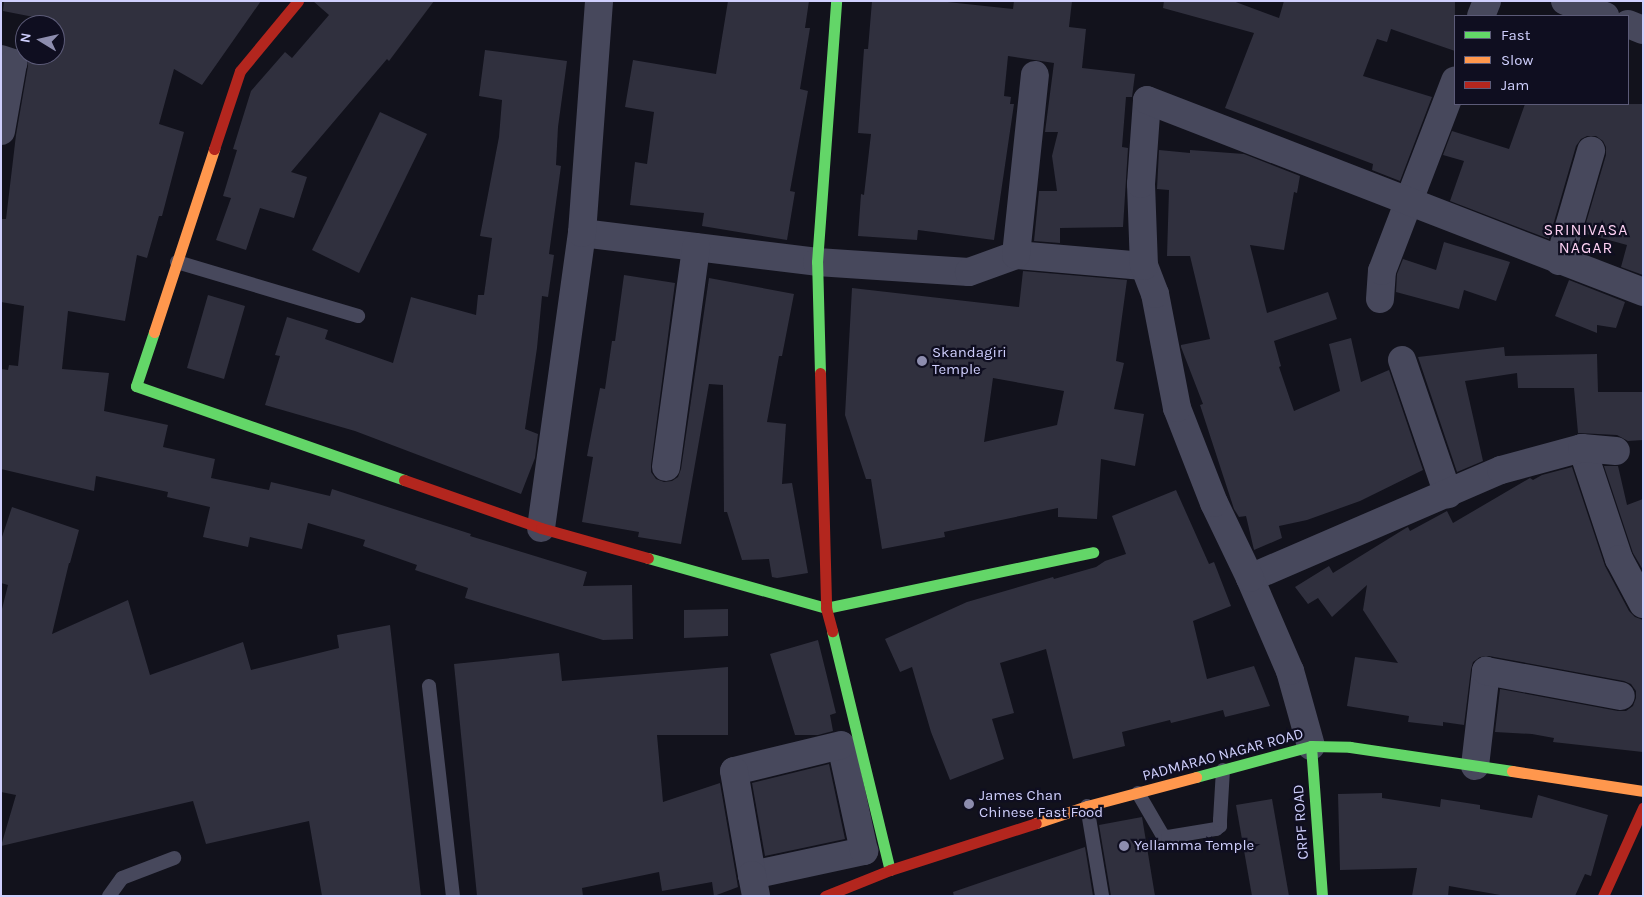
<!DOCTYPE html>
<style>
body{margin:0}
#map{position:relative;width:1644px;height:897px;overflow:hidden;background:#12121c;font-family:Karla,sans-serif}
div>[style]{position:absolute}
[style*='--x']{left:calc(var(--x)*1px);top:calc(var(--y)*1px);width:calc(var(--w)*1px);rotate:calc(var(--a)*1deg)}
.building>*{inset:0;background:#30303e}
.lane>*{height:14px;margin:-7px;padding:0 7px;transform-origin:7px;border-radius:7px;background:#47485c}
.street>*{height:28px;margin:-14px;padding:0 14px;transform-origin:14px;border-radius:14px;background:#47485c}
.fast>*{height:11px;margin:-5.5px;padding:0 5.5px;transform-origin:5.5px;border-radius:5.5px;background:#63d668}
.slow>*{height:11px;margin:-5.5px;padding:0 5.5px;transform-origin:5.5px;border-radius:5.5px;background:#ff974d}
.jam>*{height:11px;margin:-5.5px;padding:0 5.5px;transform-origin:5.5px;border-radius:5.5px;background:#b3261e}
.dots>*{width:14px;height:14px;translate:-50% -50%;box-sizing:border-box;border:2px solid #0f0e20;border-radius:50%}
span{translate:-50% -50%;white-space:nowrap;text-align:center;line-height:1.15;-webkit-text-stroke:4.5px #0f0e20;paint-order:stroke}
.poi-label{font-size:15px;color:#cfcffd}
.left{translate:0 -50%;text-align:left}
.street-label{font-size:15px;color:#cfcffd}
.neighbourhood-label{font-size:16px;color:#fdd1f2;letter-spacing:1px}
.frame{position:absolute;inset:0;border:2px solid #cfcffd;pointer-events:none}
.legend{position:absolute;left:1454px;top:15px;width:175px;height:90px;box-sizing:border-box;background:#0f0e20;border:1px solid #5c5b78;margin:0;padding:6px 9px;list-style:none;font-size:15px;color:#cfcffd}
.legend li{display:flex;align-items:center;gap:10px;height:25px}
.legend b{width:25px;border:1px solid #5c5b78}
.north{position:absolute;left:15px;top:15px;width:50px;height:50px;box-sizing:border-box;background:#0f0e20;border:1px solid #5c5b78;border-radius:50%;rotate:279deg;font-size:14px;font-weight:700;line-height:20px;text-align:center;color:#cfcffd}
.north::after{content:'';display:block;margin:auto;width:18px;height:22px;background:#8d8dae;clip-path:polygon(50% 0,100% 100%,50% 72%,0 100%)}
</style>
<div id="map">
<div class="building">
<div style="clip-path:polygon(4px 1px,261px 1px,202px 85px,174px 69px,159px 124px,184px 132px,162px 216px,159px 216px,147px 258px,137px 255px,125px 321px,68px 311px,62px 369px,109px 373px,104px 411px,168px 425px,163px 447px,215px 459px,211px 478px,269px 490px,271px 482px,330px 496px,332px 489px,471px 534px,470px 536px,587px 572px,583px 586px,632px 585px,633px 639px,603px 640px,465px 598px,468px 588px,415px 570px,417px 565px,363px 546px,365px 540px,308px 523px,302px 549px,250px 537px,248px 547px,203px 537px,210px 507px,167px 497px,168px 492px,96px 476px,94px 491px,1px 469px,1px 369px,8px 370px,9px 365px,18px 366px,24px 306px,1px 302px,1px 219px,6px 219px,16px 135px,28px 66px,27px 55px,55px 55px,55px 25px,43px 25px,44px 19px,3px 11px)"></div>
<div style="clip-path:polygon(313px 1px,434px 1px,389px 61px,387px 59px,291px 172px,307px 177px,294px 218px,260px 208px,246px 250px,216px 240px,231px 198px,223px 196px,237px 150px,233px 149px,251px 91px,285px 52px,292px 58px,329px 15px)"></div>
<div style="clip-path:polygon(728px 1px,809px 1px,805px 28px,810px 28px,800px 89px,808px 91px,790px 191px,795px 192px,787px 240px,702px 226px,704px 213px,630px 205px,635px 162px,647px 164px,654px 112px,625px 107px,633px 60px,716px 74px)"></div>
<div style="clip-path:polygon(872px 1px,938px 1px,1013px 9px,1014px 1px,1072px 1px,1069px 27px,1086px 29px,1082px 68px,1135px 74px,1132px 97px,1126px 97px,1122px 147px,1128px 148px,1123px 227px,1060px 228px,1060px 243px,1034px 241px,1039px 191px,1057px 191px,1052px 156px,1058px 132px,1045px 132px,1054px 63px,1008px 56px,1004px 96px,1011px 97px,1010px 104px,1014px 104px,994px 240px,918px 230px,917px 240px,858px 236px,861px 194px,864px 195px,871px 134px,858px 133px,864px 49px,868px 49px)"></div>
<div style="clip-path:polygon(1164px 1px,1233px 1px,1279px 18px,1284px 1px,1455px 1px,1455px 51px,1391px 29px,1387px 42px,1377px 39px,1363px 76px,1432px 97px,1400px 181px,1372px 170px,1373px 164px,1225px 108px,1254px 33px,1163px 8px)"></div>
<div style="clip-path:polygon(485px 50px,567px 61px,558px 127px,556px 165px,561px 166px,549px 254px,554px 255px,548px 297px,542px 296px,537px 348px,525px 429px,538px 434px,535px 458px,521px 494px,355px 431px,265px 405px,280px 356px,275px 355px,287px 317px,328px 330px,325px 339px,393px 363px,411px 297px,476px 315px,478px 295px,484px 295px,492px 238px,480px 236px,499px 137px,502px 100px,479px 96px)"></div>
<div style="clip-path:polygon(1525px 104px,1643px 104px,1643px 275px,1621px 267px,1627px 245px,1583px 233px,1606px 155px,1606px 147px,1603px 141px,1596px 136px,1587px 136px,1581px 139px,1576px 146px,1549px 239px,1450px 201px,1464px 161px,1443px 155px,1452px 131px,1509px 149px)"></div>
<div style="clip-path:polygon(380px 112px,427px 134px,359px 273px,312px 250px)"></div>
<div style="clip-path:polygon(1159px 150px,1190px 153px,1190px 150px,1244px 154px,1300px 176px,1297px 193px,1294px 192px,1284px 250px,1250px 245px,1267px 313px,1328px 292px,1337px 319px,1274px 341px,1281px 366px,1279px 367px,1294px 411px,1340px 391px,1329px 344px,1351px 338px,1361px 382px,1389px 370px,1423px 470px,1360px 501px,1307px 520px,1279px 526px,1282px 538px,1254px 550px,1246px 516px,1239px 517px,1234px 509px,1200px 405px,1203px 404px,1181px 347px,1181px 345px,1210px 339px,1190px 256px,1167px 256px,1169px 190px,1157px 189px)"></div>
<div style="clip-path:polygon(1444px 242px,1510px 262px,1496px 301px,1464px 290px,1459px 309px,1396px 292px,1397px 274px,1403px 259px,1436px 270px)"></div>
<div style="clip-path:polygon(evenodd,1023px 271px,1127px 280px,1116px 361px,1124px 363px,1114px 409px,1144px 414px,1135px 466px,1101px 459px,1097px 519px,1058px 517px,1058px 508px,944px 532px,945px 537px,882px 549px,871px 479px,866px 479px,845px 415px,852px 288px,1019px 307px,1023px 271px,993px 378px,1064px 391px,1057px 425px,984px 442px,993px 378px)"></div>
<div style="clip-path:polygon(624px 275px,675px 283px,651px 465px,651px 472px,656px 479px,664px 482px,672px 481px,678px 477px,681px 469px,709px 278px,794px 294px,782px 356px,779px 356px,767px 422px,786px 424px,782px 484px,792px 483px,808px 573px,777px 578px,772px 577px,769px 559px,742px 560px,727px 512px,724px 512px,723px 385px,709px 384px,681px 544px,638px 537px,639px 532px,582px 522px,593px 457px,587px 456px,600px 388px,605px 389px,612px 341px,615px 341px)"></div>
<div style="clip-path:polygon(1569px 280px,1625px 302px,1616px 328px,1597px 325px,1597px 333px,1555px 316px)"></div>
<div style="clip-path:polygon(208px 295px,245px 306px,224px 379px,187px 368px)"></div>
<div style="clip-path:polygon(1504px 347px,1505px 356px,1597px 354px,1598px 392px,1643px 392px,1643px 440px,1628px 441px,1617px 435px,1578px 433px,1574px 388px,1518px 388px,1517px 373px,1465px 381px,1483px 461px,1457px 472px,1418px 357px)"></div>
<div style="clip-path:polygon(1604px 466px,1618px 466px,1627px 505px,1643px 499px,1643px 570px,1633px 553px)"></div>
<div style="clip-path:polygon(1572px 467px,1605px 566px,1629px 611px,1635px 617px,1643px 620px,1643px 752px,1553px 742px,1554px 738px,1532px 734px,1495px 732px,1500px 689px,1618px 711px,1626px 711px,1633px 706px,1636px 698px,1636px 691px,1631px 684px,1624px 681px,1489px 656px,1480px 657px,1473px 662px,1471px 669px,1464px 725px,1443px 722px,1443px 726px,1408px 722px,1409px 716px,1347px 706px,1355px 657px,1398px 663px,1363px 610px,1367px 585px,1332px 617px,1318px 598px,1308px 604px,1295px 587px,1329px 566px,1333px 573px,1406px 528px,1408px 527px,1410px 531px,1447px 511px,1453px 523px,1530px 478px,1533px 480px,1542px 475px)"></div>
<div style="clip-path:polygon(1176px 490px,1209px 564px,1214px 562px,1231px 606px,1193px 621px,1207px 679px,1254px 666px,1270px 706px,1225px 717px,1223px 710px,1171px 723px,1170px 720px,1122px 732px,1125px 746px,1073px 759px,1046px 649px,1000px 663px,1014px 713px,992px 719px,1004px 759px,950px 780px,931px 732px,912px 667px,900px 672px,885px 639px,967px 602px,1053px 577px,1054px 579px,1096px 567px,1105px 561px,1126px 554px,1112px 516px)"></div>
<div style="clip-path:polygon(12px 507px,79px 530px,70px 563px,69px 563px,52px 634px,128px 600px,150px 675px,243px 642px,251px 670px,339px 648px,337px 635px,390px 625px,421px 896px,322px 896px,309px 821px,206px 844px,193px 801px,1px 846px,16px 795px,1px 792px,1px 613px,8px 585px,1px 583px,1px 540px)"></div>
<div style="clip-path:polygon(728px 609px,728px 636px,684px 638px,684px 610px)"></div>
<div style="clip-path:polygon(818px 640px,836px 713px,830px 715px,833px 731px,818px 735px,795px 735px,770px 654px)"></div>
<div style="clip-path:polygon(559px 653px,562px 681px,728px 667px,728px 735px,657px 735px,663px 802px,720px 783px,738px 887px,714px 896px,712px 882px,662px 891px,659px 872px,582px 888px,583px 896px,477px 896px,454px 664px)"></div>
<div style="clip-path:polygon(829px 764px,845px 839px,765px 856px,752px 783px)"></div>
<div style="clip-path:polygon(1382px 793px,1382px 798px,1440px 807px,1441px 799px,1480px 805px,1480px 809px,1532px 818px,1538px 795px,1608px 815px,1591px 876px,1585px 874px,1575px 896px,1506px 896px,1449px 886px,1448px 896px,1412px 896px,1417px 868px,1340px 870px,1338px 794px)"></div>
<div style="clip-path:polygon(1272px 799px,1289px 896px,1252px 896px,1236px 805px)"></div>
<div style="clip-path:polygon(1142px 817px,1155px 896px,1111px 896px,1099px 825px)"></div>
<div style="clip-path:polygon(1085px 847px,1093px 896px,954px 896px,953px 892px)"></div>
</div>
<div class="lane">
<div style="--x:177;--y:262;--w:189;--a:16.6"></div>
<div style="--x:429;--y:686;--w:211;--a:83.5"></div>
<div style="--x:1138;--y:793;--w:50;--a:59.8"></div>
<div style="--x:1163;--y:836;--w:5;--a:11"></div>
<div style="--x:1168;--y:837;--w:49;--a:-9.5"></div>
<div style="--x:1216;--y:829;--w:5;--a:-37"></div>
<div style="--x:1220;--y:826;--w:6;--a:-90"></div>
<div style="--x:1220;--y:820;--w:50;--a:-86.6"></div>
<div style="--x:1087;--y:806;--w:91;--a:80.5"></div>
<div style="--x:109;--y:896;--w:22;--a:-54"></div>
<div style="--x:122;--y:878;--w:56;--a:-21"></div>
</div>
<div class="street">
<div style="--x:1565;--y:1;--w:43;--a:20.6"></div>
<div style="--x:1481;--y:16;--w:16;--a:-68"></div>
<div style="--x:1628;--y:24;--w:16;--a:22"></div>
<div style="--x:1;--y:59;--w:13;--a:18"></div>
<div style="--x:13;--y:63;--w:69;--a:100"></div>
<div style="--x:582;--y:233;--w:237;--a:7"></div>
<div style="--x:817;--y:262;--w:152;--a:3.8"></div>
<div style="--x:969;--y:272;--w:50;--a:-19.9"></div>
<div style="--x:1016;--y:255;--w:128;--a:4.9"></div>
<div style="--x:1016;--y:255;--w:181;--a:-84"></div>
<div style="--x:1559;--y:261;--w:115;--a:-73.8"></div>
<div style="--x:1380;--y:299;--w:28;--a:-86"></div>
<div style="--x:1382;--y:271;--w:204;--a:-69"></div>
<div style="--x:1402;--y:360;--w:142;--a:71.1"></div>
<div style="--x:1582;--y:448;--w:117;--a:71.6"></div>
<div style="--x:1619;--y:559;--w:51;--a:61.9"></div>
<div style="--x:666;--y:467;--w:222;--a:-82.2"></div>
<div style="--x:541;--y:528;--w:298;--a:-82.1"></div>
<div style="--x:582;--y:233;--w:233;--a:-85.8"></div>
<div style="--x:1250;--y:578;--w:273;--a:-23.3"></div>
<div style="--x:1501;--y:470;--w:84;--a:-15.2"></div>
<div style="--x:1582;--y:448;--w:34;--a:5"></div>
<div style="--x:1311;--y:746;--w:78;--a:-105.6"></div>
<div style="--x:1290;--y:671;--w:101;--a:-113.3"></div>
<div style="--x:1250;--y:578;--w:83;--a:-115.6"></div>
<div style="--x:1214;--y:503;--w:102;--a:-111.3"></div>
<div style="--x:1177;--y:408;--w:116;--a:-100.9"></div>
<div style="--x:1155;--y:294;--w:30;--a:-111"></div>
<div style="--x:1144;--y:266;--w:82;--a:-92.1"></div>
<div style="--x:1141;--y:184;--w:84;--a:-85.9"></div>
<div style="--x:1147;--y:100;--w:532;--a:21.16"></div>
<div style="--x:1475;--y:766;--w:96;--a:-83.4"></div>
<div style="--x:1486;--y:671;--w:137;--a:10.5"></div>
<div style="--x:752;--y:875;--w:115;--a:-12.1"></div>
<div style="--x:864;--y:851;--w:108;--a:-102.2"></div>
<div style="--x:841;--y:745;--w:110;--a:166.3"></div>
<div style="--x:734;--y:771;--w:106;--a:80.2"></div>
<div style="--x:752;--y:875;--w:21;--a:79"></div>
</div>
<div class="fast">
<div style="--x:154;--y:332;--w:57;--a:108.4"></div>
<div style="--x:136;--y:386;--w:284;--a:19.3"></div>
<div style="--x:820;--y:373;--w:111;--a:-91.5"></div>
<div style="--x:817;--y:262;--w:262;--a:-85.8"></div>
<div style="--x:648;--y:558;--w:185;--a:15.7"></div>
<div style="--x:826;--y:608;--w:273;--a:-11.8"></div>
<div style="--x:832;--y:631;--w:246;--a:76.4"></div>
<div style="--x:1311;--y:746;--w:150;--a:85.8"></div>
<div style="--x:1196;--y:777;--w:119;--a:-15.1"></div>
<div style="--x:1311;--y:746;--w:39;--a:1"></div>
<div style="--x:1350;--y:747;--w:164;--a:8.4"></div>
</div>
<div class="slow">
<div style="--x:154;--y:332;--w:193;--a:-71.8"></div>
<div style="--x:1512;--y:771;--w:133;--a:8.7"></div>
<div style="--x:1036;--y:823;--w:54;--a:-18.4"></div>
<div style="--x:1087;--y:806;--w:113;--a:-14.9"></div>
</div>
<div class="jam">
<div style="--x:214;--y:149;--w:82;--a:-71.6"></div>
<div style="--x:240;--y:71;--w:91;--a:-50.4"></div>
<div style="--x:820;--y:373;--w:235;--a:88.5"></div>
<div style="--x:826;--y:608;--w:24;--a:75"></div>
<div style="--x:404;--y:480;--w:145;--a:19.3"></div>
<div style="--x:541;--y:528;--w:111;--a:15.7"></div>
<div style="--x:825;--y:896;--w:70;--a:-21.8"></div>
<div style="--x:890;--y:870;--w:153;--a:-17.8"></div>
<div style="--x:1603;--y:896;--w:97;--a:-65.6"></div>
</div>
<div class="dots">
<div style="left:922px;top:361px;background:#8d8dae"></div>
<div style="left:969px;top:804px;background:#8d8dae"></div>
<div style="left:1124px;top:846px;background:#8d8dae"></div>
</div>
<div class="poi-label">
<span class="left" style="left:932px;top:361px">Skandagiri<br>Temple</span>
<span class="left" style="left:979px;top:804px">James Chan<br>Chinese Fast Food</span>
<span class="left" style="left:1134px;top:846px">Yellamma Temple</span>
</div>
<div class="street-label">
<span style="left:1223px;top:755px;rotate:-15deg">PADMARAO NAGAR ROAD</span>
<span style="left:1301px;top:822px;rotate:-94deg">CRPF ROAD</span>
</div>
<div class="neighbourhood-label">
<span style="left:1586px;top:239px">SRINIVASA<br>NAGAR</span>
</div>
<div class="frame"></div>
<ul class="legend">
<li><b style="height:6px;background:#63d668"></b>Fast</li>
<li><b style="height:6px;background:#ff974d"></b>Slow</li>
<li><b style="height:6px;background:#b3261e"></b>Jam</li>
</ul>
<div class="north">N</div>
</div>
